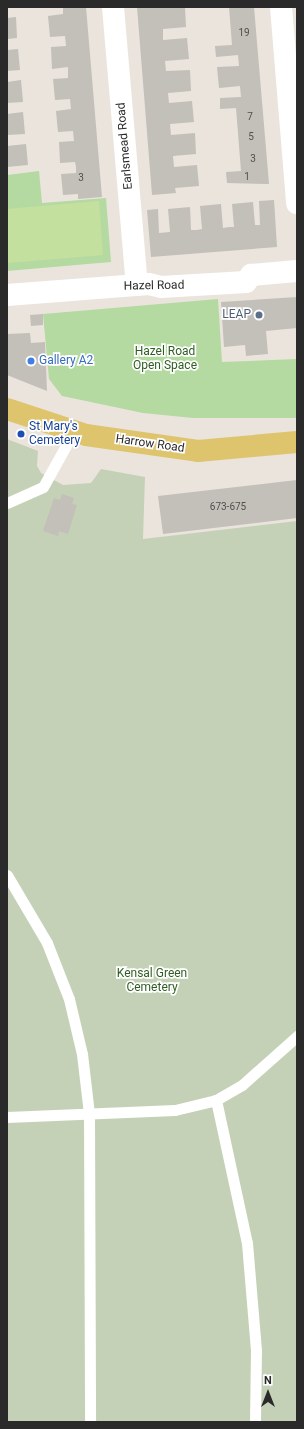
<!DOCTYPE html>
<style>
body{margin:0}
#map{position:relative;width:304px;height:1429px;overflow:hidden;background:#eae4dd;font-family:Roboto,sans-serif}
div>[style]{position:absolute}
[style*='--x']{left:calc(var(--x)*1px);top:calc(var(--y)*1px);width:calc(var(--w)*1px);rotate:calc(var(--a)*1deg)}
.green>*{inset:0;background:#b4daa1}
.cemetery>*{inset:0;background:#c4d1b7}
.pitch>*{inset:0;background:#c4e09e}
.building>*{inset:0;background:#c3bfb9}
.lane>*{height:11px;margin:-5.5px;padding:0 5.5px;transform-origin:5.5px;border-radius:5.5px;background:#fff}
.street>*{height:22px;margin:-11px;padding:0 11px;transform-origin:11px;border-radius:11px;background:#fff}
.primary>*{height:22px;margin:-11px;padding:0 11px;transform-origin:11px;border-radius:11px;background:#dfc46e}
.dots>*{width:11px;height:11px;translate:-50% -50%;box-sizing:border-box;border:2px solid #fff;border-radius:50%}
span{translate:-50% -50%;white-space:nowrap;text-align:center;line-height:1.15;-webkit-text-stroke:3.5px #fff;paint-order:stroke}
.number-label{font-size:10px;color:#504f4e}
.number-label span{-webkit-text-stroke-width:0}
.street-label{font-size:12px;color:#2a2a2a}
.service-label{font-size:12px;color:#4e5e75}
.right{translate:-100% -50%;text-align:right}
.park-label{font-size:12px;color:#2f5d23}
.shop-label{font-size:12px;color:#366cbe}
.left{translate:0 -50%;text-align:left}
.transit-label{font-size:12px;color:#164399}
.frame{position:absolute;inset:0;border:8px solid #2a2a2a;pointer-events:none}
.north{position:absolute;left:248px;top:1373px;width:40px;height:40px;-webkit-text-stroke:3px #fff;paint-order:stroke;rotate:0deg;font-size:11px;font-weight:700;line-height:16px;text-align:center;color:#2a2a2a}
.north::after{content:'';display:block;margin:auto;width:14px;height:18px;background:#2a2a2a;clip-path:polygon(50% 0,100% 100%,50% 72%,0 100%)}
</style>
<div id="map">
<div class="green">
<div style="clip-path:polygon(39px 171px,42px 203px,106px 198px,111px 262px,7px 271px,7px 175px)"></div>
<div style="clip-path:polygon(218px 299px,222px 362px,297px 359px,297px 418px,193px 418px,143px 413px,62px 396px,49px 379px,43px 314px)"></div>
</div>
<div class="cemetery">
<div style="clip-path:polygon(7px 439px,38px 451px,37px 466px,41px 473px,63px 485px,91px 483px,101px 469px,145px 477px,143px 539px,297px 521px,297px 1422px,7px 1422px)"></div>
</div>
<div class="pitch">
<div style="clip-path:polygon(99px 201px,103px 255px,7px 263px,7px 209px)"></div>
</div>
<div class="building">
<div style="clip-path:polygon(63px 7px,86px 7px,102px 197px,78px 199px,78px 194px,63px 195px,61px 174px,76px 173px,76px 167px,75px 162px,60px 163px,59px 142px,74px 141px,73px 131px,58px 132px,56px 111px,71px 109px,70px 99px,55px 100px,53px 79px,68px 78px,68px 67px,52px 69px,51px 47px,66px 46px,65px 36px,50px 37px,48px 16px,63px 14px)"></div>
<div style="clip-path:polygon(137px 7px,185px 7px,186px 27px,163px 29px,163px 40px,187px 38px,189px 59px,165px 61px,166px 71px,190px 70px,191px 91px,168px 93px,169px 103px,192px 101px,194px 122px,170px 124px,171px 135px,195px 133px,196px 154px,173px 156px,174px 167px,197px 165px,199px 186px,175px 188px,176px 193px,152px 195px)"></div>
<div style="clip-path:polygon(229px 7px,254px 7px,269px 184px,227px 183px,226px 172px,241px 171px,236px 108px,220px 109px,220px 98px,241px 97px,240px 86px,219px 88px,217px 67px,239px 66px,238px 55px,216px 57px,215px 46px,232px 45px)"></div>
<div style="clip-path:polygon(16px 17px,17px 38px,7px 39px,7px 18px)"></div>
<div style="clip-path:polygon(18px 49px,20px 70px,7px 71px,7px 50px)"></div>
<div style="clip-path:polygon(21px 80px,23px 102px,7px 103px,7px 82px)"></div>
<div style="clip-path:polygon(23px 112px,25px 134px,7px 135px,7px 114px)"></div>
<div style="clip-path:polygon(26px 144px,28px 165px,7px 167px,7px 146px)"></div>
<div style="clip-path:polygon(274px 200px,277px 247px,151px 257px,147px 210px,158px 209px,159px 233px,170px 232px,168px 209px,190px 207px,191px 230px,197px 230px,202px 229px,200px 206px,221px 204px,223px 228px,229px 227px,234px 227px,232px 204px,253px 202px,255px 225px,260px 225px,259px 201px)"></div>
<div style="clip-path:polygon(297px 297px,297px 328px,266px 331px,268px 354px,246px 356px,245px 345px,224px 347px,221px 302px)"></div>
<div style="clip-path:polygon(43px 314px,43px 325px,31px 326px,30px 315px)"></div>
<div style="clip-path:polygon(30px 333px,31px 343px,45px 342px,47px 391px,7px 375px,7px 334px)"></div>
<div style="clip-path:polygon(297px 480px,297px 518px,163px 534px,158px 496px)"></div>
<div style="clip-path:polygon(62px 494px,74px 498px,72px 504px,77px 505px,68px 534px,59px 531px,58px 536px,43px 531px,54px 498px,60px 500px)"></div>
</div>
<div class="lane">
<div style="--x:7;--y:503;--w:39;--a:-24"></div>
<div style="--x:43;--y:487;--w:64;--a:-61"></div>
<div style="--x:7;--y:875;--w:79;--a:59.5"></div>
<div style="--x:47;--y:943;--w:60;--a:68.6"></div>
<div style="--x:69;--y:999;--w:57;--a:76.7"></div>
<div style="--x:82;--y:1054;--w:60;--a:83.3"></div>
<div style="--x:89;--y:1114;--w:308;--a:89.8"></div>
<div style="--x:216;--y:1100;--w:146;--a:77.8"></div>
<div style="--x:247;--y:1243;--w:107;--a:85.2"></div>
<div style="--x:256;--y:1350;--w:72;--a:90.8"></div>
<div style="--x:7;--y:1117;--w:168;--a:-2.4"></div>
<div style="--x:175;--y:1110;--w:42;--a:-13.7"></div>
<div style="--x:216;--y:1100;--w:30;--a:-30"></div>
<div style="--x:242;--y:1085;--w:74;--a:-41.7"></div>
</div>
<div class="street">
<div style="--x:113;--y:7;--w:279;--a:85.1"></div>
<div style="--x:281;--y:7;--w:197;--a:85.3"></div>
<div style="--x:7;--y:295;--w:142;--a:-4.4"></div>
<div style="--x:149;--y:284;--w:12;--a:14"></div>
<div style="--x:161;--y:287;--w:85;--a:-3.4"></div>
<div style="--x:246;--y:282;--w:9;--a:-54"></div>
<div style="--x:251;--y:275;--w:46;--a:-5"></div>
</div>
<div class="primary">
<div style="--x:7;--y:409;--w:83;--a:18.2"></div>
<div style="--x:86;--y:435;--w:113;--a:8.1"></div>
<div style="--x:198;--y:451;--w:99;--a:-5.2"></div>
</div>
<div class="dots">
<div style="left:259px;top:315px;background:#5c6f8a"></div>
<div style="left:31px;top:361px;background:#3f7fe0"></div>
<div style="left:21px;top:434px;background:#1a4fb4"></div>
</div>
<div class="number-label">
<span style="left:244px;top:33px">19</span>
<span style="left:250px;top:117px">7</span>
<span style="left:251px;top:137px">5</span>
<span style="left:253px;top:159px">3</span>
<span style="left:247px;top:177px">1</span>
<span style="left:81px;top:178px">3</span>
<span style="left:228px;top:507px">673-675</span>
</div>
<div class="street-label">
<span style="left:125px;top:146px;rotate:-95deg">Earlsmead Road</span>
<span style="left:154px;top:286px;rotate:-1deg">Hazel Road</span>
<span style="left:150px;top:444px;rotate:8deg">Harrow Road</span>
</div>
<div class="service-label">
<span class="right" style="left:251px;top:315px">LEAP</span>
</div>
<div class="park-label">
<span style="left:165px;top:359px">Hazel Road<br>Open Space</span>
<span style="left:152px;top:981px">Kensal Green<br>Cemetery</span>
</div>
<div class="shop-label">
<span class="left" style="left:39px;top:361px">Gallery A2</span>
</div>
<div class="transit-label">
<span class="left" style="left:29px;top:434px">St Mary's<br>Cemetery</span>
</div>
<div class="frame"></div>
<div class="north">N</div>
</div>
